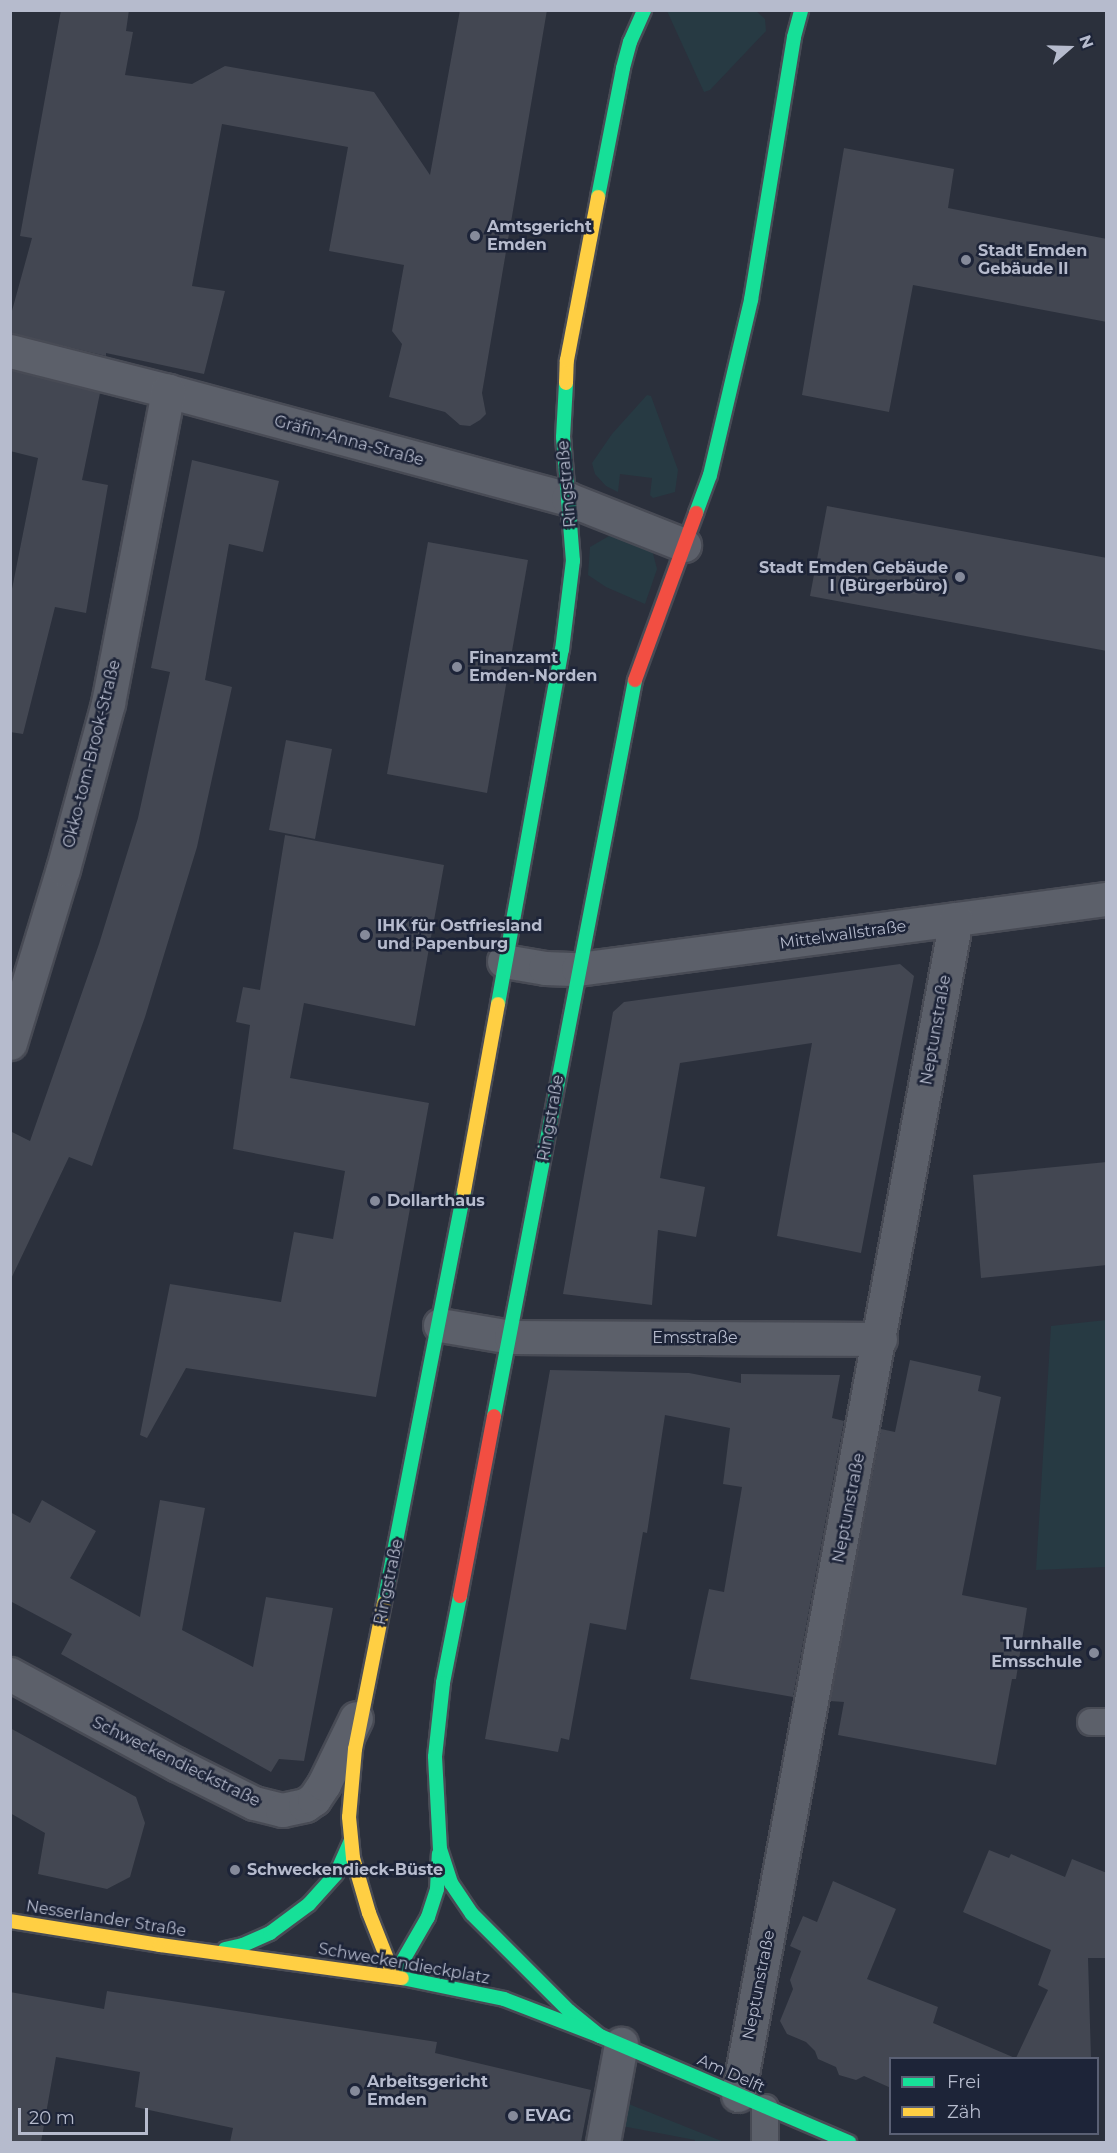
<!DOCTYPE html>
<meta charset="utf-8">
<style>
body{margin:0}
#map{position:relative;width:1117px;height:2153px;overflow:hidden;background:#2b303c;font-family:Montserrat,sans-serif}
div>[style]{position:absolute}
[style*='--x']{left:calc(var(--x)*1px);top:calc(var(--y)*1px);width:calc(var(--w)*1px);rotate:calc(var(--a)*1deg)}
.green>*{inset:0;background:#273a43}
.building>*{inset:0;background:#434752}
.roads{filter:drop-shadow(2px 0 #484b55) drop-shadow(-2px 0 #484b55) drop-shadow(0 2px #484b55) drop-shadow(0 -2px #484b55)}
.lane>*{height:26px;margin:-13px;padding:0 13px;transform-origin:13px;border-radius:13px;background:#5c606a}
.street>*{height:33px;margin:-16.5px;padding:0 16.5px;transform-origin:16.5px;border-radius:16.5px;background:#5c606a}
.fast>*{height:14px;margin:-7px;padding:0 7px;transform-origin:7px;border-radius:7px;background:#16e098}
.slow>*{height:14px;margin:-7px;padding:0 7px;transform-origin:7px;border-radius:7px;background:#ffcf43}
.jam>*{height:14px;margin:-7px;padding:0 7px;transform-origin:7px;border-radius:7px;background:#f24e42}
.dots>*{width:16px;height:16px;translate:-50% -50%;box-sizing:border-box;border:3px solid #1d2438;border-radius:50%}
span{translate:-50% -50%;white-space:nowrap;text-align:center;line-height:1.15;-webkit-text-stroke:5px #1d2438;paint-order:stroke}
.poi-label{font-size:16px;color:#b6bbcd;font-weight:700}
.left{translate:0 -50%;text-align:left}
.right{translate:-100% -50%;text-align:right}
.street-label{font-size:16px;color:#b6bbcd}
.frame{position:absolute;inset:0;border:12px solid #b6bbcd;pointer-events:none}
.legend{position:absolute;left:889px;top:2057px;width:210px;height:78px;box-sizing:border-box;background:#1d2438;border:2px solid #5a6074;margin:0;padding:8px 10px;list-style:none;font-size:18px;color:#b6bbcd}
.legend li{display:flex;align-items:center;gap:12px;height:30px}
.legend b{width:30px;border:2px solid #5a6074}
.north{position:absolute;left:1039px;top:18px;width:60px;height:60px;-webkit-text-stroke:4px #1d2438;paint-order:stroke;rotate:70deg;font-size:16px;font-weight:700;line-height:24px;text-align:center;color:#b6bbcd}
.north::after{content:'';display:block;margin:auto;width:21px;height:27px;background:#b6bbcd;clip-path:polygon(50% 0,100% 100%,50% 72%,0 100%)}
.scale{position:absolute;left:18px;top:2108px;width:130px;height:27px;box-sizing:border-box;border:3px solid #b6bbcd;border-top:0;padding-left:8px;font-size:18px;line-height:21px;white-space:nowrap;color:#b6bbcd;-webkit-text-stroke:4px #1d2438;paint-order:stroke}
</style>
<div id="map">
<div class="green">
<div style="clip-path:polygon(667px 11px,756px 11px,765px 19px,766px 31px,710px 90px,704px 92px)"></div>
<div style="clip-path:polygon(647px 395px,651px 396px,678px 470px,675px 492px,653px 498px,650px 495px,652px 478px,620px 474px,618px 492px,606px 486px,595px 474px,592px 463px,612px 434px)"></div>
<div style="clip-path:polygon(609px 536px,631px 539px,652px 550px,657px 569px,645px 604px,606px 587px,588px 575px,590px 547px)"></div>
<div style="clip-path:polygon(1106px 1320px,1106px 1567px,1036px 1570px,1051px 1326px)"></div>
<div style="clip-path:polygon(626px 2103px,724px 2142px,695px 2142px,695px 2140px,622px 2126px)"></div>
</div>
<div class="building">
<div style="clip-path:polygon(61px 10px,129px 10px,126px 31px,133px 32px,125px 75px,192px 84px,225px 66px,374px 92px,430px 175px,460px 10px,547px 10px,482px 393px,486px 414px,480px 420px,470px 426px,460px 425px,445px 412px,389px 397px,402px 344px,392px 331px,404px 265px,329px 251px,348px 147px,222px 124px,192px 286px,225px 291px,204px 374px,106px 353px,106px 356px,10px 333px,10px 318px,32px 238px,20px 236px)"></div>
<div style="clip-path:polygon(844px 148px,954px 169px,948px 208px,1107px 239px,1107px 322px,913px 285px,889px 412px,802px 395px)"></div>
<div style="clip-path:polygon(10px 370px,100px 393px,82px 480px,108px 485px,86px 613px,55px 607px,23px 734px,10px 732px,10px 599px,38px 458px,10px 451px)"></div>
<div style="clip-path:polygon(192px 460px,279px 481px,263px 552px,229px 544px,205px 680px,232px 687px,197px 847px,145px 1017px,92px 1166px,69px 1157px,10px 1281px,10px 1131px,30px 1141px,99px 944px,138px 818px,170px 672px,151px 668px)"></div>
<div style="clip-path:polygon(827px 506px,1107px 558px,1107px 651px,810px 596px)"></div>
<div style="clip-path:polygon(428px 542px,528px 560px,487px 793px,387px 774px)"></div>
<div style="clip-path:polygon(286px 740px,332px 749px,315px 839px,269px 830px)"></div>
<div style="clip-path:polygon(285px 835px,444px 865px,415px 1026px,304px 1003px,290px 1078px,429px 1103px,376px 1397px,186px 1368px,147px 1438px,140px 1435px,170px 1284px,281px 1302px,294px 1232px,333px 1239px,345px 1171px,233px 1149px,250px 1025px,236px 1022px,243px 987px,260px 990px)"></div>
<div style="clip-path:polygon(900px 964px,914px 976px,861px 1253px,777px 1236px,812px 1043px,680px 1063px,660px 1178px,705px 1187px,696px 1237px,658px 1230px,652px 1305px,563px 1294px,613px 1012px,624px 1002px)"></div>
<div style="clip-path:polygon(1107px 1162px,1107px 1265px,981px 1278px,973px 1175px)"></div>
<div style="clip-path:polygon(910px 1360px,981px 1376px,978px 1391px,1001px 1397px,962px 1595px,1027px 1608px,1016px 1679px,1012px 1679px,996px 1765px,838px 1735px,844px 1702px,830px 1701px,881px 1429px,895px 1432px)"></div>
<div style="clip-path:polygon(550px 1370px,689px 1373px,741px 1383px,741px 1374px,840px 1375px,832px 1418px,844px 1421px,793px 1697px,690px 1679px,709px 1589px,724px 1592px,742px 1487px,723px 1484px,730px 1428px,665px 1415px,647px 1533px,643px 1532px,626px 1630px,590px 1623px,569px 1740px,561px 1738px,558px 1752px,485px 1739px)"></div>
<div style="clip-path:polygon(42px 1500px,96px 1531px,70px 1578px,140px 1617px,160px 1500px,205px 1508px,182px 1630px,253px 1667px,266px 1597px,333px 1608px,304px 1761px,279px 1759px,271px 1772px,61px 1654px,72px 1634px,10px 1601px,10px 1512px,30px 1523px)"></div>
<div style="clip-path:polygon(10px 1728px,136px 1797px,145px 1823px,130px 1877px,107px 1889px,38px 1874px,45px 1833px,10px 1813px)"></div>
<div style="clip-path:polygon(989px 1850px,1009px 1858px,1011px 1854px,1065px 1877px,1072px 1859px,1107px 1873px,1107px 1958px,1088px 1958px,1091px 2058px,1016px 2058px,1048px 1990px,1038px 1985px,1051px 1950px,963px 1912px)"></div>
<div style="clip-path:polygon(833px 1881px,896px 1909px,867px 1979px,938px 2007px,933px 2023px,1015px 2058px,891px 2058px,891px 2088px,864px 2076px,856px 2080px,839px 2075px,836px 2067px,818px 2059px,815px 2051px,806px 2042px,787px 2034px,780px 2021px,793px 1989px,790px 1980px,801px 1951px,790px 1946px,803px 1916px,817px 1922px)"></div>
<div style="clip-path:polygon(107px 1991px,437px 2042px,435px 2053px,591px 2090px,581px 2142px,230px 2142px,233px 2128px,135px 2107px,140px 2072px,56px 2057px,41px 2142px,10px 2142px,10px 1992px,104px 2009px)"></div>
</div>
<div class="roads">
<div class="lane">
<div style="--x:1091;--y:1722;--w:15;--a:0"></div>
<div style="--x:765;--y:2108;--w:34;--a:90"></div>
</div>
<div class="street">
<div style="--x:10;--y:351;--w:163;--a:14.2"></div>
<div style="--x:168;--y:391;--w:414;--a:15.1"></div>
<div style="--x:568;--y:499;--w:125;--a:21.6"></div>
<div style="--x:504;--y:961;--w:42;--a:9.7"></div>
<div style="--x:545;--y:968;--w:33;--a:2"></div>
<div style="--x:578;--y:969;--w:533;--a:-7.55"></div>
<div style="--x:10;--y:1043;--w:182;--a:-73.1"></div>
<div style="--x:63;--y:869;--w:172;--a:-74.8"></div>
<div style="--x:108;--y:703;--w:318;--a:-79.1"></div>
<div style="--x:440;--y:1325;--w:72;--a:9.6"></div>
<div style="--x:511;--y:1337;--w:369;--a:0.3"></div>
<div style="--x:10;--y:1674;--w:189;--a:28.5"></div>
<div style="--x:176;--y:1764;--w:87;--a:26.6"></div>
<div style="--x:254;--y:1803;--w:29;--a:14"></div>
<div style="--x:282;--y:1810;--w:24;--a:-12"></div>
<div style="--x:305;--y:1805;--w:11;--a:-34"></div>
<div style="--x:314;--y:1799;--w:18;--a:-56"></div>
<div style="--x:324;--y:1784;--w:73;--a:-64.1"></div>
<div style="--x:738;--y:2095;--w:1196;--a:-79.5"></div>
<div style="--x:603;--y:2142;--w:100;--a:-79.6"></div>
</div>
<div class="fast">
<div style="--x:598;--y:197;--w:131;--a:-79"></div>
<div style="--x:623;--y:68;--w:27;--a:-75"></div>
<div style="--x:630;--y:42;--w:35;--a:-66"></div>
<div style="--x:696;--y:513;--w:40;--a:-69.8"></div>
<div style="--x:710;--y:475;--w:180;--a:-76.8"></div>
<div style="--x:751;--y:300;--w:266;--a:-80.7"></div>
<div style="--x:794;--y:37;--w:28;--a:-75"></div>
<div style="--x:498;--y:1004;--w:360;--a:-79.8"></div>
<div style="--x:562;--y:650;--w:90;--a:-83"></div>
<div style="--x:573;--y:561;--w:124;--a:-94.6"></div>
<div style="--x:563;--y:437;--w:54;--a:-86.8"></div>
<div style="--x:494;--y:1416;--w:749;--a:-79.15"></div>
<div style="--x:460;--y:1596;--w:89;--a:101.1"></div>
<div style="--x:443;--y:1683;--w:74;--a:96.2"></div>
<div style="--x:435;--y:1757;--w:92;--a:86.9"></div>
<div style="--x:440;--y:1849;--w:36;--a:72"></div>
<div style="--x:451;--y:1883;--w:37;--a:56"></div>
<div style="--x:472;--y:1914;--w:137;--a:45"></div>
<div style="--x:569;--y:2011;--w:40;--a:39"></div>
<div style="--x:384;--y:1603;--w:420;--a:-79"></div>
<div style="--x:225;--y:1949;--w:18;--a:-13"></div>
<div style="--x:243;--y:1945;--w:30;--a:-24"></div>
<div style="--x:270;--y:1933;--w:49;--a:-36.6"></div>
<div style="--x:309;--y:1904;--w:40;--a:-48"></div>
<div style="--x:336;--y:1874;--w:36;--a:-66"></div>
<div style="--x:394;--y:1976;--w:68;--a:-60"></div>
<div style="--x:428;--y:1917;--w:29;--a:-72"></div>
<div style="--x:437;--y:1889;--w:35;--a:-87"></div>
<div style="--x:402;--y:1978;--w:104;--a:11.6"></div>
<div style="--x:504;--y:1999;--w:103;--a:21.1"></div>
<div style="--x:600;--y:2036;--w:271;--a:23.1"></div>
</div>
<div class="slow">
<div style="--x:566;--y:383;--w:23;--a:-88"></div>
<div style="--x:567;--y:360;--w:166;--a:-79.2"></div>
<div style="--x:464;--y:1191;--w:190;--a:-79.7"></div>
<div style="--x:384;--y:1603;--w:149;--a:101.2"></div>
<div style="--x:355;--y:1749;--w:68;--a:95"></div>
<div style="--x:349;--y:1817;--w:41;--a:84.4"></div>
<div style="--x:353;--y:1858;--w:57;--a:73.8"></div>
<div style="--x:369;--y:1913;--w:68;--a:68.4"></div>
<div style="--x:10;--y:1921;--w:152;--a:9.1"></div>
<div style="--x:160;--y:1945;--w:244;--a:7.8"></div>
</div>
<div class="jam">
<div style="--x:635;--y:680;--w:178;--a:-69.9"></div>
<div style="--x:460;--y:1596;--w:183;--a:-79.3"></div>
</div>
</div>
<div class="dots">
<div style="left:475px;top:236px;background:#858a9a"></div>
<div style="left:966px;top:260px;background:#858a9a"></div>
<div style="left:960px;top:577px;background:#858a9a"></div>
<div style="left:457px;top:667px;background:#858a9a"></div>
<div style="left:365px;top:935px;background:#858a9a"></div>
<div style="left:375px;top:1201px;background:#858a9a"></div>
<div style="left:1094px;top:1653px;background:#858a9a"></div>
<div style="left:235px;top:1870px;background:#858a9a"></div>
<div style="left:355px;top:2091px;background:#858a9a"></div>
<div style="left:513px;top:2116px;background:#858a9a"></div>
</div>
<div class="poi-label">
<span class="left" style="left:487px;top:236px">Amtsgericht<br>Emden</span>
<span class="left" style="left:978px;top:260px">Stadt Emden<br>Gebäude II</span>
<span class="right" style="left:948px;top:577px">Stadt Emden Gebäude<br>I (Bürgerbüro)</span>
<span class="left" style="left:469px;top:667px">Finanzamt<br>Emden-Norden</span>
<span class="left" style="left:377px;top:935px">IHK für Ostfriesland<br>und Papenburg</span>
<span class="left" style="left:387px;top:1201px">Dollarthaus</span>
<span class="right" style="left:1082px;top:1653px">Turnhalle<br>Emsschule</span>
<span class="left" style="left:247px;top:1870px">Schweckendieck-Büste</span>
<span class="left" style="left:367px;top:2091px">Arbeitsgericht<br>Emden</span>
<span class="left" style="left:525px;top:2116px">EVAG</span>
</div>
<div class="street-label">
<span style="left:349px;top:441px;rotate:15deg">Gräfin-Anna-Straße</span>
<span style="left:567px;top:484px;rotate:-95deg">Ringstraße</span>
<span style="left:92px;top:754px;rotate:-76deg">Okko-tom-Brook-Straße</span>
<span style="left:843px;top:935px;rotate:-8deg">Mittelwallstraße</span>
<span style="left:936px;top:1030px;rotate:-80deg">Neptunstraße</span>
<span style="left:551px;top:1118px;rotate:-80deg">Ringstraße</span>
<span style="left:695px;top:1338px">Emsstraße</span>
<span style="left:849px;top:1508px;rotate:-79deg">Neptunstraße</span>
<span style="left:389px;top:1582px;rotate:-78deg">Ringstraße</span>
<span style="left:176px;top:1762px;rotate:26deg">Schweckendieckstraße</span>
<span style="left:106px;top:1919px;rotate:9deg">Nesserlander Straße</span>
<span style="left:404px;top:1964px;rotate:10deg">Schweckendieckplatz</span>
<span style="left:759px;top:1985px;rotate:-79deg">Neptunstraße</span>
<span style="left:731px;top:2074px;rotate:24deg">Am Delft</span>
</div>
<div class="frame"></div>
<ul class="legend">
<li><b style="height:8px;background:#16e098"></b>Frei</li>
<li><b style="height:8px;background:#ffcf43"></b>Zäh</li>
</ul>
<div class="north">N</div>
<div class="scale">20 m</div>
</div>
